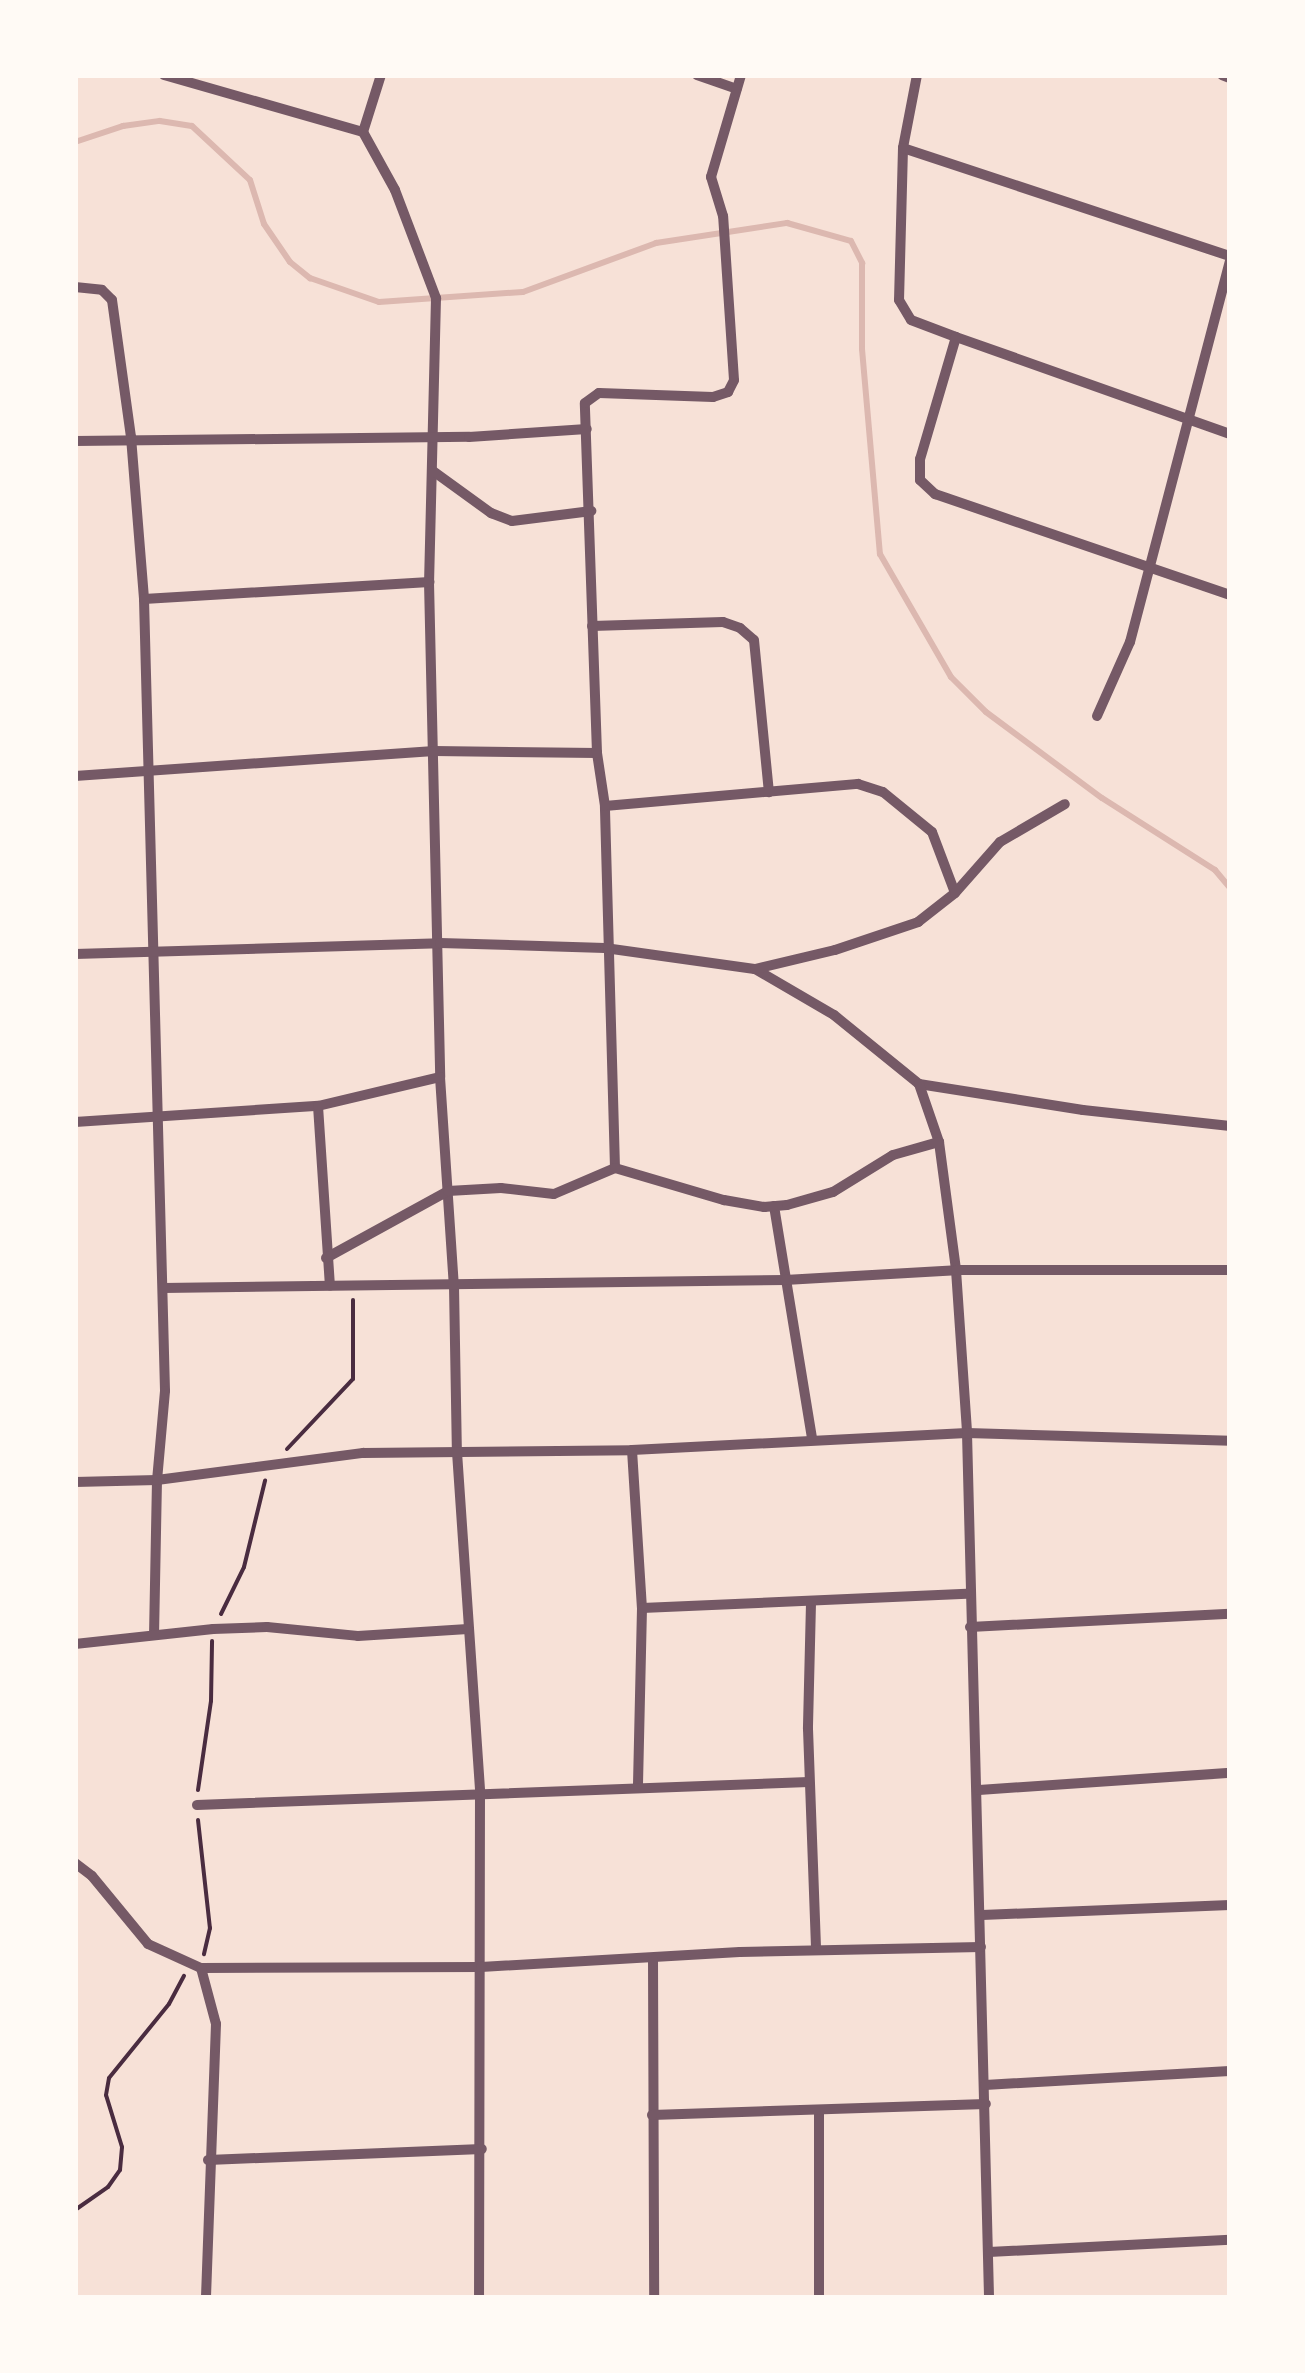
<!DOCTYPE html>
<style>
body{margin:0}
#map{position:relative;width:1305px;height:2373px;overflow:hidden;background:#f7e1d7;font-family:"PT Sans Narrow",sans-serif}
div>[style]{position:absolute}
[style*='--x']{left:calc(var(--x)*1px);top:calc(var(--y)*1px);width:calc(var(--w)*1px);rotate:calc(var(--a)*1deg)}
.stream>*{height:6px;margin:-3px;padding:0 3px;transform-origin:3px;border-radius:3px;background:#dcb8b0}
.path>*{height:4px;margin:-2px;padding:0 2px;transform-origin:2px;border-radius:2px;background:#4a2c40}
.minor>*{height:10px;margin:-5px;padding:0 5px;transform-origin:5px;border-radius:5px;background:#755966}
span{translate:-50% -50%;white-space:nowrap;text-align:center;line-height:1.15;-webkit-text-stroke:8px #fffaf5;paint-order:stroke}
.frame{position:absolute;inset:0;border:78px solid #fffaf5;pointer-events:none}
</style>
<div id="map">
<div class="stream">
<div style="--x:75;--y:142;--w:51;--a:-18.4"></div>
<div style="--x:123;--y:126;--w:37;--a:-8"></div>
<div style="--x:160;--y:121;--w:32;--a:9"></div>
<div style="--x:192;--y:126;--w:79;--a:43"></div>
<div style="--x:250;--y:180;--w:46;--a:72.3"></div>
<div style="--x:264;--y:224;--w:46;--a:55.6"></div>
<div style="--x:290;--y:262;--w:26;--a:39"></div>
<div style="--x:310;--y:278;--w:73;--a:19.2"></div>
<div style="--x:379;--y:302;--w:144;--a:-4"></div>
<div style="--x:523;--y:292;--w:142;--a:-20.2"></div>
<div style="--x:656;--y:243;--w:133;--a:-8.7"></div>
<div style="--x:787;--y:223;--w:66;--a:15.7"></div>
<div style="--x:851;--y:241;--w:25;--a:63"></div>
<div style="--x:862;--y:263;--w:86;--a:90"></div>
<div style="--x:862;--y:349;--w:206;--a:85"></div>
<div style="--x:880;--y:554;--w:142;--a:60"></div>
<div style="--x:951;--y:677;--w:49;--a:45"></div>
<div style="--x:986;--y:712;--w:144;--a:36.6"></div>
<div style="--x:1102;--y:798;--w:134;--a:32.5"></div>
<div style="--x:1215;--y:870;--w:23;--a:50"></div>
</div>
<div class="path">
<div style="--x:287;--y:1449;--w:96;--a:-46.7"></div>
<div style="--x:353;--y:1379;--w:79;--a:-90"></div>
<div style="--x:221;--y:1614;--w:52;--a:-63.9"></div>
<div style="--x:244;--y:1567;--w:89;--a:-76.3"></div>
<div style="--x:198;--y:1790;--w:90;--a:-81.7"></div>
<div style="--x:211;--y:1701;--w:60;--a:-89"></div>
<div style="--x:198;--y:1820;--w:109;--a:83.7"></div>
<div style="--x:210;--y:1928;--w:27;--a:103"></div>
<div style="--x:75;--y:2210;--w:40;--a:-34.9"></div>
<div style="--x:108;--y:2187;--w:21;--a:-55"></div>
<div style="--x:120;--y:2170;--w:23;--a:-85"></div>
<div style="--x:122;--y:2147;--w:54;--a:-107.1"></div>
<div style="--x:106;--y:2095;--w:17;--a:-80"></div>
<div style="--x:109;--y:2078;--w:95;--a:-51"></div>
<div style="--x:169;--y:2004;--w:32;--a:-62"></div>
</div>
<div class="minor">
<div style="--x:164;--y:75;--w:207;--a:16"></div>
<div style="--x:363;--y:132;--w:66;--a:61.1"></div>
<div style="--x:395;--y:190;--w:116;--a:69.2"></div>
<div style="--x:436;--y:298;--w:284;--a:91.4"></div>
<div style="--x:429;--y:582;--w:495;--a:88.7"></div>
<div style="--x:440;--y:1077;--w:209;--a:86.2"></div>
<div style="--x:454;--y:1286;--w:166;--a:89"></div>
<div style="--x:457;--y:1452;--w:341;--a:86.1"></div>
<div style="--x:480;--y:1792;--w:506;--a:90.11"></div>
<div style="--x:697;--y:75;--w:42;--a:19.3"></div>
<div style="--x:917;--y:75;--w:74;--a:100.9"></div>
<div style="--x:903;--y:148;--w:152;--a:91.5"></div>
<div style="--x:899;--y:300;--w:23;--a:59"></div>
<div style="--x:911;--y:320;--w:48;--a:20.7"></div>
<div style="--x:1222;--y:75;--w:9;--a:21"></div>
<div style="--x:363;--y:132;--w:60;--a:-72.5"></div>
<div style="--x:903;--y:148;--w:344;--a:18.3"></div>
<div style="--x:75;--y:287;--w:27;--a:6"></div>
<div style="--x:102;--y:290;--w:14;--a:45"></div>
<div style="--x:112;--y:300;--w:138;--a:82.1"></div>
<div style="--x:131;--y:437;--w:163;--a:85.4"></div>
<div style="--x:144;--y:599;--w:792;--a:88.48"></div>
<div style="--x:165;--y:1391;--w:89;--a:95.1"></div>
<div style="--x:157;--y:1480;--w:153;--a:91.1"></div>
<div style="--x:1230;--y:434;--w:291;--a:-160.5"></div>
<div style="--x:956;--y:337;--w:127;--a:106.4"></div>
<div style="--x:920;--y:459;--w:21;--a:90"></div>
<div style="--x:920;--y:480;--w:21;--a:43"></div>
<div style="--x:935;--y:494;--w:312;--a:18.9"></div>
<div style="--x:75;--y:441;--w:394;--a:-0.6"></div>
<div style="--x:469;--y:437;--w:118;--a:-3.9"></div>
<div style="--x:433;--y:471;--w:72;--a:35.9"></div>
<div style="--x:491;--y:513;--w:22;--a:21"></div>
<div style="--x:512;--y:521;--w:80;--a:-7.2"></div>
<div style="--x:144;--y:599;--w:286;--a:-3.4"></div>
<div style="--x:592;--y:626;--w:131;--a:-1.7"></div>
<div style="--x:723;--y:622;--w:18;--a:19"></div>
<div style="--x:740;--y:628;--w:18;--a:41"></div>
<div style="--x:754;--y:640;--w:153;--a:84.4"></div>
<div style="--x:1097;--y:716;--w:81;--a:-66"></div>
<div style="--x:1130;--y:642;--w:393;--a:-75.3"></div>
<div style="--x:75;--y:776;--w:360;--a:-4"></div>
<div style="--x:434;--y:751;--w:163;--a:0.7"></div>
<div style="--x:605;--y:806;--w:254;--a:-5"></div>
<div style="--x:858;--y:784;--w:26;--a:18"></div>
<div style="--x:883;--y:792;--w:63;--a:39.2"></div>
<div style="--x:932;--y:832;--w:65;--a:69.3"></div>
<div style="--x:75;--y:954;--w:365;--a:-1.7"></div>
<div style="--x:440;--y:943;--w:165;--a:1.7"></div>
<div style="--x:605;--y:948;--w:151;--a:8"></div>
<div style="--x:755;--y:969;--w:91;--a:30.2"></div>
<div style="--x:834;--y:1015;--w:109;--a:39.1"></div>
<div style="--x:919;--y:1084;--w:166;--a:9"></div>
<div style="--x:1083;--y:1110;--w:148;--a:6.2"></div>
<div style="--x:755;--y:969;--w:82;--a:-13.4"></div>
<div style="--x:835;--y:950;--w:88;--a:-18.6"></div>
<div style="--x:918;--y:922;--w:47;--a:-38.1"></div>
<div style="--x:955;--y:893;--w:68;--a:-48.6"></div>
<div style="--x:1000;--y:842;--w:75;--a:-30.3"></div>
<div style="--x:919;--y:1084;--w:61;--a:71"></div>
<div style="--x:939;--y:1142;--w:129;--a:82.4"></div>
<div style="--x:956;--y:1270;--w:163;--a:86.1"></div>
<div style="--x:967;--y:1433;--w:865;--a:88.54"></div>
<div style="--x:318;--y:1106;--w:180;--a:86.2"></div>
<div style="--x:75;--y:1122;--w:244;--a:-3.8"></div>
<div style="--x:318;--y:1106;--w:125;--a:-13.4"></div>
<div style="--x:615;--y:1168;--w:362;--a:-91.6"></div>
<div style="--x:605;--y:806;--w:54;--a:-98.6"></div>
<div style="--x:597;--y:753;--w:350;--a:-92"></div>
<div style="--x:585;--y:403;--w:17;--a:-36"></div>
<div style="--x:599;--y:393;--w:114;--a:2"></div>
<div style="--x:713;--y:397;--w:16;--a:-18"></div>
<div style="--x:728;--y:392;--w:13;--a:-63"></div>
<div style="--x:734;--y:380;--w:164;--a:-93.8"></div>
<div style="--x:723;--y:216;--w:41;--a:-107.1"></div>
<div style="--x:711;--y:177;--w:106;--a:-73.6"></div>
<div style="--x:774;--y:1206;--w:236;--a:80.7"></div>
<div style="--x:326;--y:1258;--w:139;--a:-28.8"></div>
<div style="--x:448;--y:1191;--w:53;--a:-3.2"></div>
<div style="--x:501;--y:1188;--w:53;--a:6.5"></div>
<div style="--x:554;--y:1194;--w:66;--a:-23.1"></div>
<div style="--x:615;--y:1168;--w:114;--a:16.4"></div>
<div style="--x:724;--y:1200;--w:41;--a:9.9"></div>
<div style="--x:764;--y:1207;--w:23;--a:-5"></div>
<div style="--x:787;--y:1205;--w:48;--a:-15.8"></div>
<div style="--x:833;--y:1192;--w:70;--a:-31.7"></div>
<div style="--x:893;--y:1155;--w:48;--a:-15.8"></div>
<div style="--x:163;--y:1288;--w:622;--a:-0.74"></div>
<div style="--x:785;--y:1280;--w:171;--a:-3.3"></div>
<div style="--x:956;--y:1270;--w:274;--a:0"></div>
<div style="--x:632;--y:1450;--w:158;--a:86.4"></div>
<div style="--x:642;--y:1608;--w:180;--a:91.3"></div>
<div style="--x:75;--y:1482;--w:82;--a:-1.4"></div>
<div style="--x:157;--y:1480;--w:208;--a:-7.5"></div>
<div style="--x:363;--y:1453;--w:269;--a:-0.6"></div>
<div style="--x:632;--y:1450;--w:335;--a:-2.9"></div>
<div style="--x:967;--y:1433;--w:263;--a:1.7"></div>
<div style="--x:811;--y:1603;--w:126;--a:91.4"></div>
<div style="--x:808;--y:1729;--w:220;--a:87.9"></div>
<div style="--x:642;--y:1608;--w:325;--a:-2.5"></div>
<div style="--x:970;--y:1627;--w:260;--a:-2.9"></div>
<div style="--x:75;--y:1644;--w:139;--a:-6.2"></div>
<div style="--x:213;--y:1629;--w:54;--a:-2.1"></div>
<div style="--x:267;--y:1627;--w:91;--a:5.6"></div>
<div style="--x:358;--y:1636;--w:110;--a:-3.6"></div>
<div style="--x:979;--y:1790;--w:252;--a:-3.9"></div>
<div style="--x:197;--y:1805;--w:612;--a:-2.15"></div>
<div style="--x:75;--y:1863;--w:21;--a:37"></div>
<div style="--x:92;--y:1876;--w:88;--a:50.5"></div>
<div style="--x:148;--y:1944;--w:58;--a:24.4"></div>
<div style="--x:201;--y:1968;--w:280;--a:-0.2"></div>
<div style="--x:481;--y:1967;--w:259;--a:-3.3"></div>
<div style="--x:740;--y:1952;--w:241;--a:-1.2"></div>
<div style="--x:982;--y:1915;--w:248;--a:-2.3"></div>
<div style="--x:653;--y:1959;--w:339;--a:89.8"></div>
<div style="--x:201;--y:1968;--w:58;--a:75"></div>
<div style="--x:216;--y:2024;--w:274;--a:92.1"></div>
<div style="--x:985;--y:2085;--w:245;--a:-3.3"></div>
<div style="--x:819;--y:2110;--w:188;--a:90"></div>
<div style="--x:652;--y:2115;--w:334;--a:-1.9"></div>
<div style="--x:208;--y:2160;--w:274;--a:-2.3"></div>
<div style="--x:989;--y:2252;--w:241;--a:-2.9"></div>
</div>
<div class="frame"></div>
</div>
